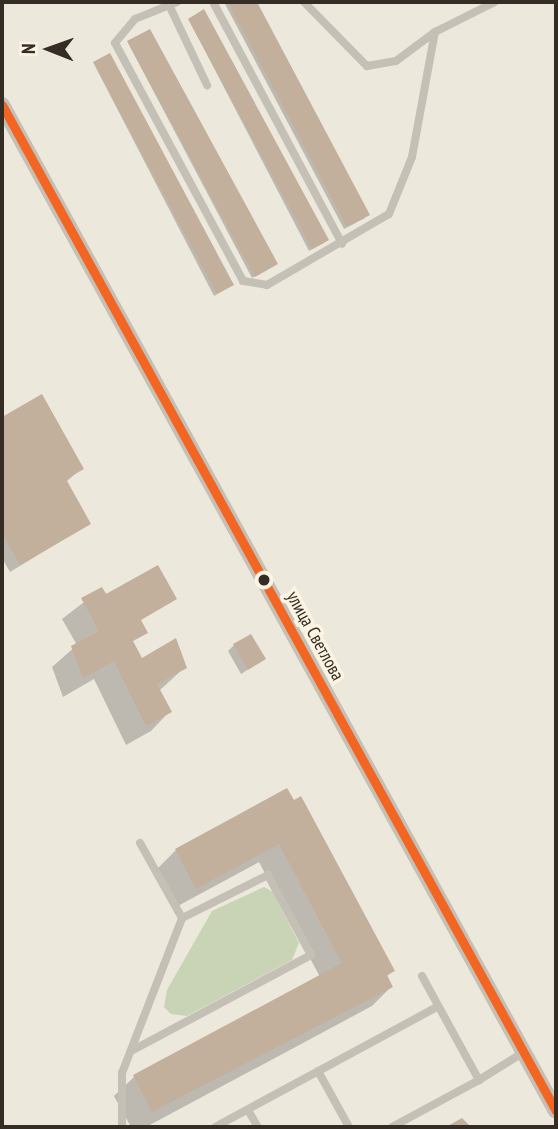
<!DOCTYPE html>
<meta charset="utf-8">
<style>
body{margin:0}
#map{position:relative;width:558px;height:1129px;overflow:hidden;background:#ede8dc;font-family:"PT Sans Narrow",sans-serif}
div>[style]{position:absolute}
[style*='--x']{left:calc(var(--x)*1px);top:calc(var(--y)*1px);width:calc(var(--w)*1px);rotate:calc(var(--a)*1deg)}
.green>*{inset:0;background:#c8d4b5}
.shadow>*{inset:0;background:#0003}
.building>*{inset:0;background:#c2af9c}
.service>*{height:8px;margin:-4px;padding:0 4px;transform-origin:4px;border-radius:4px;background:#c5c0b6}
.minor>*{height:16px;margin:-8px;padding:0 8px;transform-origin:8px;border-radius:8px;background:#c5c0b6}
.bus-1>*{height:9px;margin:-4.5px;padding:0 4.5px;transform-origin:4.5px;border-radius:4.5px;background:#f26522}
.dots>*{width:19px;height:19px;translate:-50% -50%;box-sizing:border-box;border:4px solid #fbf4e2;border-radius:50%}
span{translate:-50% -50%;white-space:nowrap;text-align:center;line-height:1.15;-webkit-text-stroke:7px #fbf4e2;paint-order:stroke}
.street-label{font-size:18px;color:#352d25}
.frame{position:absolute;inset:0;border:4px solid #352d25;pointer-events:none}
.north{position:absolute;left:14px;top:14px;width:70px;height:70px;-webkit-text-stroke:5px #fbf4e2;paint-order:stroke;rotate:271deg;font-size:19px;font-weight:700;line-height:28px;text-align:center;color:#352d25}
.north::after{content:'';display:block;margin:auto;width:24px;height:32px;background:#352d25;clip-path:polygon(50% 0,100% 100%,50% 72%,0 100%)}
</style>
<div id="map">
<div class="green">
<div style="clip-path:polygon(264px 887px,273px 892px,299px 943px,292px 960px,187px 1016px,171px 1014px,164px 1007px,167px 990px,212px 911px)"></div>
</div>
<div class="shadow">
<div style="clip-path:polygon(224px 2px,255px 2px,365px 218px,344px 229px)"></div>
<div style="clip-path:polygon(189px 20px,324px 243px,309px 251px)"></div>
<div style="clip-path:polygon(128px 43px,273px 266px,252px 278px)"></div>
<div style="clip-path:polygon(94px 64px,229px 287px,214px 296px)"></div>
<div style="clip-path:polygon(42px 396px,82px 468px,66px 482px,89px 524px,10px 572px,2px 558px,2px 419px)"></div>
<div style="clip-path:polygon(101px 589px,139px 620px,131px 642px,141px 660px,176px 641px,185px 667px,159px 691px,170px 711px,151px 731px,126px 745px,94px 679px,63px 697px,52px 667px,77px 645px,62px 619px)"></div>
<div style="clip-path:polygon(234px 645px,264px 659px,241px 674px,228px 651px)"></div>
<div style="clip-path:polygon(287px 791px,393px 971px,386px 977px,391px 987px,372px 1006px,146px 1127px,131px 1127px,114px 1096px,134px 1077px,320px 977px,259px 862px,176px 907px,156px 870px,176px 850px)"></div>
</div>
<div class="building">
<div style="clip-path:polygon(228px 2px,257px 2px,370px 215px,347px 227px)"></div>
<div style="clip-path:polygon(204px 9px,329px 240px,312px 249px,188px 19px)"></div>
<div style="clip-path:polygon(150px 29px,278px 264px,255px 277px,127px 41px)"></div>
<div style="clip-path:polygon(110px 53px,234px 285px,217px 294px,93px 62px)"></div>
<div style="clip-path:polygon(42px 394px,84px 469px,66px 479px,91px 524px,20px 565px,2px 533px,2px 417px)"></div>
<div style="clip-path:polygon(158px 565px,177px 599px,141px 620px,148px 633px,133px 641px,142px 658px,176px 638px,187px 668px,157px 684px,172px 712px,146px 726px,114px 661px,83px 678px,71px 646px,99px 631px,81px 598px,102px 587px,106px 594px)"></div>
<div style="clip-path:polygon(251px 634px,266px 659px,248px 670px,233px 644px)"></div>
<div style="clip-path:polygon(287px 788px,294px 800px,301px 796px,395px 971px,387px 975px,393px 987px,152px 1112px,133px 1075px,342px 963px,279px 844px,196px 889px,175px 849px)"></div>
<div style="clip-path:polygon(462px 1118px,471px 1127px,446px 1127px)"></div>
</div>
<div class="service">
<div style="--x:177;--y:2;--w:45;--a:158"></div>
<div style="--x:135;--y:19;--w:31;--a:130"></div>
<div style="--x:115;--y:43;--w:270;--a:61.7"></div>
<div style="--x:243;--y:281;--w:24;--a:9"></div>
<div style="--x:267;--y:285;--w:141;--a:-30.2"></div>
<div style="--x:389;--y:214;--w:61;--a:-68"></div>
<div style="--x:412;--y:157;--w:127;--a:-79.6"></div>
<div style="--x:435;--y:32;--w:67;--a:-26.6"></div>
<div style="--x:213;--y:2;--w:274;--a:61.9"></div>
<div style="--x:304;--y:2;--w:90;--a:45.5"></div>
<div style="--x:367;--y:66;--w:29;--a:-10"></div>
<div style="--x:396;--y:61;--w:49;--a:-36.6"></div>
<div style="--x:169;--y:5;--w:89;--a:64.6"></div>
<div style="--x:422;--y:976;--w:119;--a:61.3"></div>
<div style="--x:479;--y:1080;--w:49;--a:-31.8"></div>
<div style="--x:133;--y:1050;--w:202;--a:-28.1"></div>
<div style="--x:311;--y:955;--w:91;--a:-118.3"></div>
<div style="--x:268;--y:875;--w:96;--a:153.4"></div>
<div style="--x:318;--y:1071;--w:64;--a:61"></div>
<div style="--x:248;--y:1110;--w:20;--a:60"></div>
<div style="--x:122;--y:1127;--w:54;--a:-90"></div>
<div style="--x:122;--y:1073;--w:166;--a:-68.8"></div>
<div style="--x:182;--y:918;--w:86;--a:-119.2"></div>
<div style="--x:215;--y:1127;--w:252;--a:-28.4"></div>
<div style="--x:392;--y:1127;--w:99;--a:-28.4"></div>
</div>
<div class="minor">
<div style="--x:2;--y:105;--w:1148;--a:61.16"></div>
</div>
<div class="bus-1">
<div style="--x:2;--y:105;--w:1148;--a:61.16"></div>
</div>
<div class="dots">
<div style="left:264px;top:580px;background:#352d25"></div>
</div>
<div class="street-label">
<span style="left:315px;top:636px;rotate:61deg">улица Светлова</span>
</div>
<div class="frame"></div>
<div class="north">N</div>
</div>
